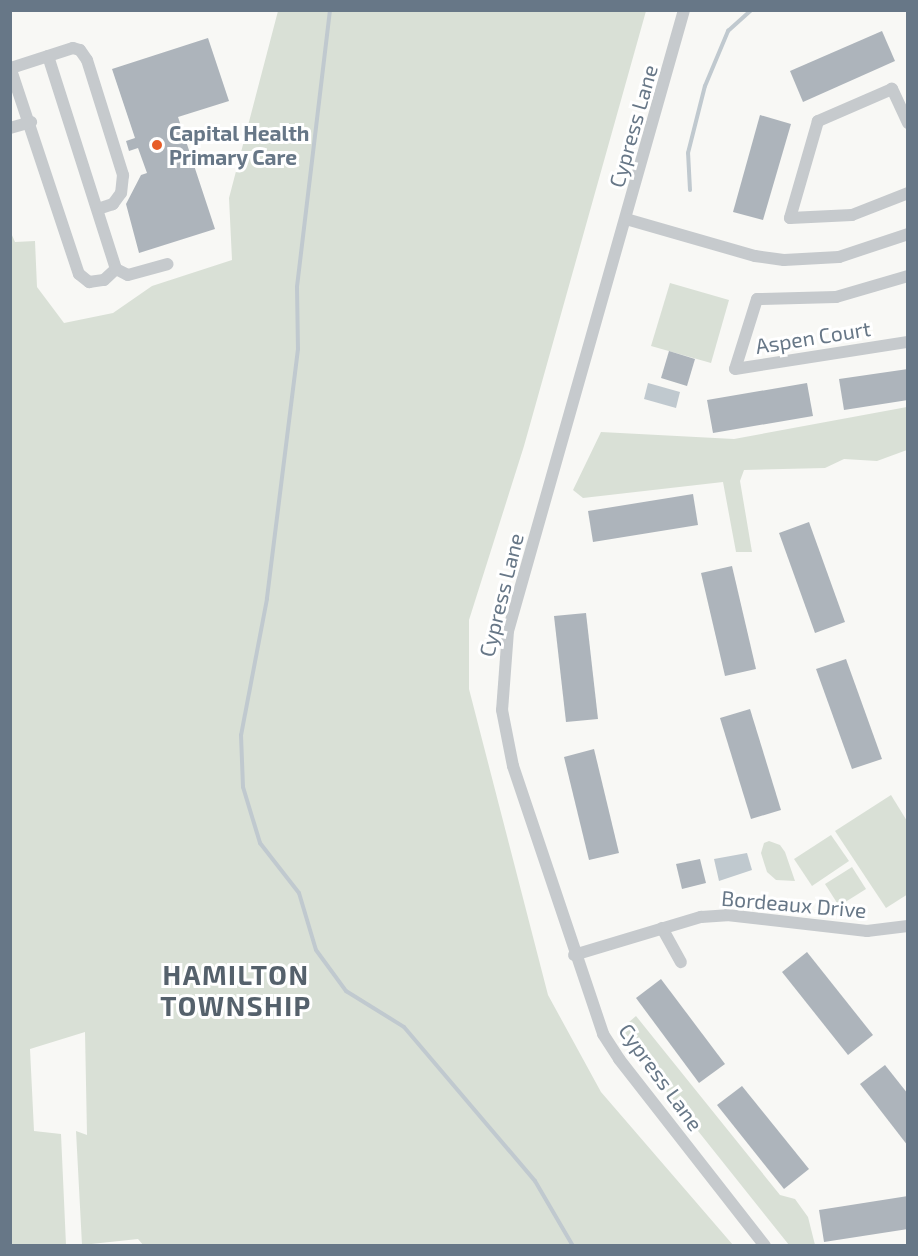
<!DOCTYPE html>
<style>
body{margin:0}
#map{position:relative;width:918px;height:1256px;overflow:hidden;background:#f8f8f5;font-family:"Exo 2",sans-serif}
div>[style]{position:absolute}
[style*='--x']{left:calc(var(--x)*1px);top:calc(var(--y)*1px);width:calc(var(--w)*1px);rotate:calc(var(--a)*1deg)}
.green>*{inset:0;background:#d9e0d6}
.water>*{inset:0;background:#c0c9cf}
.stream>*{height:4px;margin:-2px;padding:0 2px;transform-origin:2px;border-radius:2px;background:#c0c9cf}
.building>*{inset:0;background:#adb4bb}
.minor>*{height:12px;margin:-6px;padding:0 6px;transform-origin:6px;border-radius:6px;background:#c6cacd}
.dots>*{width:16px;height:16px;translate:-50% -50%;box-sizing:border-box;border:3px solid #fff;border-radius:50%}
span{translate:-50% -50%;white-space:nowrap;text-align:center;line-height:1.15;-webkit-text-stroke:6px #fff;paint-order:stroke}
.street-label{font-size:21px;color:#677787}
.poi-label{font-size:21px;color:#677787;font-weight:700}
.left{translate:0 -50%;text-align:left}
.district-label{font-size:27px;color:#55616c;font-weight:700;letter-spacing:1.5px}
.frame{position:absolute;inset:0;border:12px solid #677787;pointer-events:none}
</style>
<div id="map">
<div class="green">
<div style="clip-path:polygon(278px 11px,646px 11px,524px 446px,469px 620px,469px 689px,548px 995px,601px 1092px,733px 1245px,144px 1246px,138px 1239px,82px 1245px,76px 1131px,87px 1135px,85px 1032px,30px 1049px,34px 1131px,61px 1134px,66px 1245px,11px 1245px,11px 233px,15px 242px,35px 241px,37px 287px,64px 323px,113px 313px,152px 286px,232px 260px,229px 198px)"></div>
<div style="clip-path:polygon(670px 283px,729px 300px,711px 363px,651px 346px)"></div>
<div style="clip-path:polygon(907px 407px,907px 450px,877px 461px,844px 459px,825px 468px,744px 470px,740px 481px,752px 552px,736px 552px,723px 482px,583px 498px,573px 490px,601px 432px,734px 439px)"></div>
<div style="clip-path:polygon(891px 795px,907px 821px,908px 894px,886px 908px,835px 831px)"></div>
<div style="clip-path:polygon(831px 835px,849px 861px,812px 886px,794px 859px)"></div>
<div style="clip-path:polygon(769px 841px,780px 845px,785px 852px,795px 881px,776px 880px,767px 872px,761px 853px,764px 843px)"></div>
<div style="clip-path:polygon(852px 867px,866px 889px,839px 906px,825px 884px)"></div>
<div style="clip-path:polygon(636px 1016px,780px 1195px,795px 1199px,808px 1217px,815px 1245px,789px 1245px,655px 1077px,622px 1028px)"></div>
</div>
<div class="water">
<div style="clip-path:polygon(648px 383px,680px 392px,676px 408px,644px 399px)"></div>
<div style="clip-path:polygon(747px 853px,752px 870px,719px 881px,714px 859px)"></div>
</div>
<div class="stream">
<div style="--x:330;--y:10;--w:279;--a:96.8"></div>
<div style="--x:297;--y:287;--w:62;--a:89.1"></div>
<div style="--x:298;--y:349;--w:252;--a:97.1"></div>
<div style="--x:267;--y:599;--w:138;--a:100.8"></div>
<div style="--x:241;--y:735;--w:52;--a:87.8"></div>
<div style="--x:243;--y:787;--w:59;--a:73.1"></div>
<div style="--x:260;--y:843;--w:63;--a:52"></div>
<div style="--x:299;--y:893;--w:59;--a:73.4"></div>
<div style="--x:316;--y:950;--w:51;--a:53.8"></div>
<div style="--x:346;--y:991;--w:68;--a:31.8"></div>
<div style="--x:404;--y:1027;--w:202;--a:49.6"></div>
<div style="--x:535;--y:1181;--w:75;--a:59.7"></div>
<div style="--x:690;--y:190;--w:37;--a:-93"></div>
<div style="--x:688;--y:153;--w:69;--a:-75.8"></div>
<div style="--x:705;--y:86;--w:60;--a:-67.3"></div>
<div style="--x:728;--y:31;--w:31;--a:-42"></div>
</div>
<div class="building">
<div style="clip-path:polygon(882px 31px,895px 61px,803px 102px,790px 71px)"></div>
<div style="clip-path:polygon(208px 38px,229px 101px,178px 117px,215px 229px,139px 253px,126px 204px,141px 175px,147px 173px,138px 148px,129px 151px,126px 141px,135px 138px,112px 69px)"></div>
<div style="clip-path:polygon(760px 115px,791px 124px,763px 220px,733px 212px)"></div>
<div style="clip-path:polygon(669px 351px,695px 359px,687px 386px,661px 378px)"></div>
<div style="clip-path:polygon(908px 369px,908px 400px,844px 410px,839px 379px)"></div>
<div style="clip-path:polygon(807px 383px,813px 416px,713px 433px,707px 400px)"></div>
<div style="clip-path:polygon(693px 494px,698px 525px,593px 542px,588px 511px)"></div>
<div style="clip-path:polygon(809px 522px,845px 622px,815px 633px,779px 533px)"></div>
<div style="clip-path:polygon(732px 566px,756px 669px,725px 676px,701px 573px)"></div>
<div style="clip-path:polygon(586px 613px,598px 719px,566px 722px,554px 616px)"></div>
<div style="clip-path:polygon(846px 659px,882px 759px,852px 769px,816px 669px)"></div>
<div style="clip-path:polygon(750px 709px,781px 810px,751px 819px,720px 718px)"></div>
<div style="clip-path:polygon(594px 749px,619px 853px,589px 860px,564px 757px)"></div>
<div style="clip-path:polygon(700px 859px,706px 883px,682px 889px,676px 864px)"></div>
<div style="clip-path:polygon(807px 952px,873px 1035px,848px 1055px,782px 972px)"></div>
<div style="clip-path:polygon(661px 979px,725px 1064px,699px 1083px,636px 998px)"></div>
<div style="clip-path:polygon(885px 1065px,908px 1094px,908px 1146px,860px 1084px)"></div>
<div style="clip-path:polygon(742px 1086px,809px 1169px,784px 1189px,717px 1105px)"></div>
<div style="clip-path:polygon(908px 1196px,908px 1229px,824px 1242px,819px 1210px)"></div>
</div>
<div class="minor">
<div style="--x:684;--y:10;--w:645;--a:105.82"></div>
<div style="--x:508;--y:631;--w:79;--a:94.3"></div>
<div style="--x:502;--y:710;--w:57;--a:78.9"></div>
<div style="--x:513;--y:766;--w:283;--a:71.4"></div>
<div style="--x:603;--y:1034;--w:30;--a:57"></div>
<div style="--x:619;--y:1059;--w:237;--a:52"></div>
<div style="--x:48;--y:56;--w:224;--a:72.3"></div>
<div style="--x:10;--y:67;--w:218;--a:71.6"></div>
<div style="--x:79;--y:274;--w:13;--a:39"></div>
<div style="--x:89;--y:282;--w:15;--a:-8"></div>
<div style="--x:104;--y:280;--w:16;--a:-43"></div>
<div style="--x:116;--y:269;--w:13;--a:27"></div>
<div style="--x:128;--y:275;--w:41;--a:-15.4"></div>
<div style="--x:11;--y:68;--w:65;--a:-17.9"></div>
<div style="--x:73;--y:48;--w:7;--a:16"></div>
<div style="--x:80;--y:50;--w:12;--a:55"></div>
<div style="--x:87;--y:60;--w:121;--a:72.6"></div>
<div style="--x:123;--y:175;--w:18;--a:96"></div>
<div style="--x:121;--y:193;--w:14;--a:126"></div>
<div style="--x:113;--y:204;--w:16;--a:162"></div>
<div style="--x:908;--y:123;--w:38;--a:-115"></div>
<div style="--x:892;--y:89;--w:81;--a:156.6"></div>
<div style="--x:818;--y:121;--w:101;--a:106.1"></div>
<div style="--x:790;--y:218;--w:62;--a:-2.8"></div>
<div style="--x:852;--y:215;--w:60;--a:-21.4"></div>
<div style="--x:10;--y:128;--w:22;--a:-16"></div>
<div style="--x:626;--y:219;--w:134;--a:16"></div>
<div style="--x:755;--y:256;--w:29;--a:8"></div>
<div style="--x:784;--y:260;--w:55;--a:-3.1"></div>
<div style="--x:839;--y:257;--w:73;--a:-18.4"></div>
<div style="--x:908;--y:276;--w:75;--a:163.7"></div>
<div style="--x:836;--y:297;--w:79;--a:178.5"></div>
<div style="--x:757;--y:299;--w:73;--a:107.4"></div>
<div style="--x:735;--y:369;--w:175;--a:-8.9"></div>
<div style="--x:662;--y:928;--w:39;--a:61"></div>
<div style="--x:574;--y:955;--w:133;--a:-16.7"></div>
<div style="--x:701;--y:917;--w:26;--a:-4"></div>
<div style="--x:727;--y:915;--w:141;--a:6.5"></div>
<div style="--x:867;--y:931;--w:41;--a:-7"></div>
</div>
<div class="dots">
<div style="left:157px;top:145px;background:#e75c27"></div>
</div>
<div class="street-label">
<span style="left:633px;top:126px;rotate:-74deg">Cypress Lane</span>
<span style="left:813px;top:337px;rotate:-9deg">Aspen Court</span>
<span style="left:501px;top:595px;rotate:-76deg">Cypress Lane</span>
<span style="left:794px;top:904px;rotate:5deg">Bordeaux Drive</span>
<span style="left:661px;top:1077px;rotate:54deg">Cypress Lane</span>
</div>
<div class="poi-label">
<span class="left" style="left:169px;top:145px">Capital Health<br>Primary Care</span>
</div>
<div class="district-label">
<span style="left:236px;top:990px">HAMILTON<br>TOWNSHIP</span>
</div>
<div class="frame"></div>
</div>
